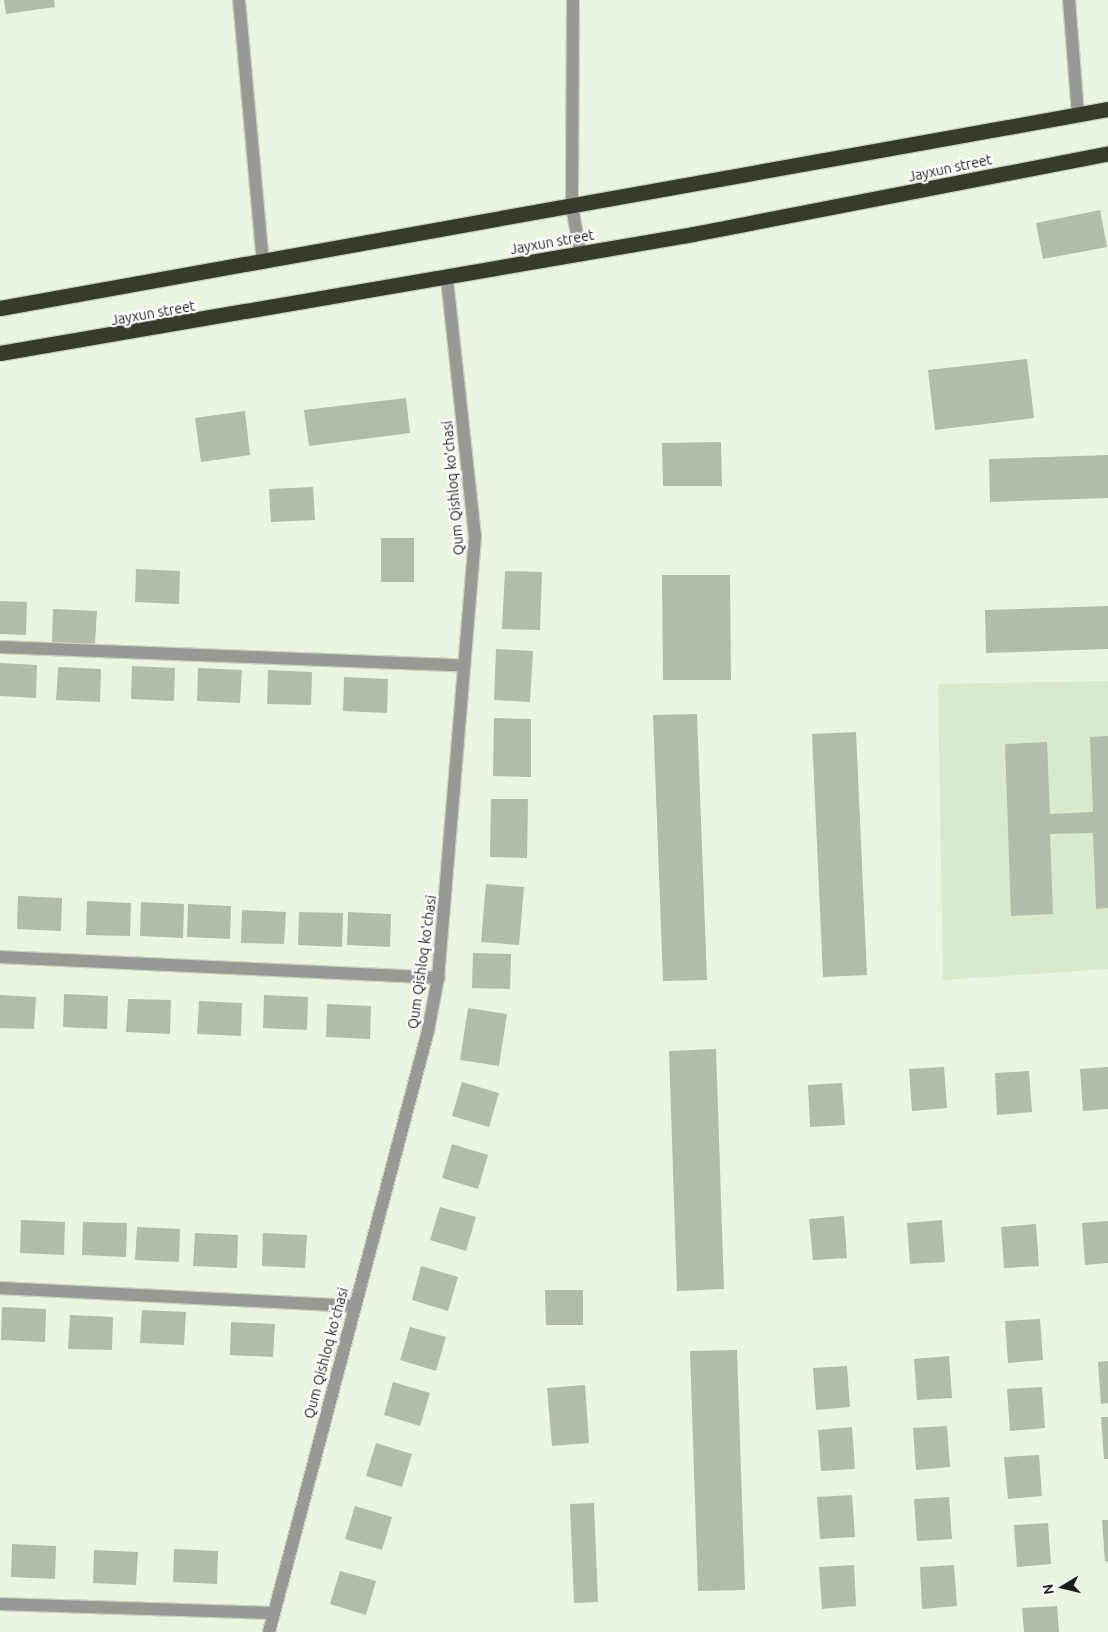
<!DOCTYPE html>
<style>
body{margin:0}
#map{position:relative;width:1108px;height:1632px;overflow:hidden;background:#e9f5e2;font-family:Ubuntu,sans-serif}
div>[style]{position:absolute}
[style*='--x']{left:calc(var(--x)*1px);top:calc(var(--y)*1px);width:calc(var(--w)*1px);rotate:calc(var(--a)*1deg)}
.built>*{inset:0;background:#d9e9d0}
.building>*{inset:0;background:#b1bcaa}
.roads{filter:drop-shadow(1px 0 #c8d2c2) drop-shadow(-1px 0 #c8d2c2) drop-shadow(0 1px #c8d2c2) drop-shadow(0 -1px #c8d2c2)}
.minor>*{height:12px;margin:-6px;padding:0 6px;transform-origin:6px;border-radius:6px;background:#959a92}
.highway>*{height:15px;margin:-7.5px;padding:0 7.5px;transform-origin:7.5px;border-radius:7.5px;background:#333c2d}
span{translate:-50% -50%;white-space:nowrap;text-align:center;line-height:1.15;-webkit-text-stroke:4.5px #fcfffb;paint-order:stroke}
.street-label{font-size:14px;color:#191d17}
.north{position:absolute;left:1038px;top:1562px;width:50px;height:50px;-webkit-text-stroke:4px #fcfffb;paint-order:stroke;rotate:261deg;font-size:14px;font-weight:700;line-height:20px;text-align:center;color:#191d17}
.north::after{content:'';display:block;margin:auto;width:18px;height:22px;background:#191d17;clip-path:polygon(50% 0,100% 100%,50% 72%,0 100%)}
</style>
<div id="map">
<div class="built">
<div style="clip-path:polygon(1108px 681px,1108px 969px,943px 980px,938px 684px)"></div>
</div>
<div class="building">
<div style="clip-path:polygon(4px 0,54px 0,55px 7px,6px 14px)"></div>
<div style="clip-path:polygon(1100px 210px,1107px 247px,1043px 259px,1036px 223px)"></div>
<div style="clip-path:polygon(1027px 359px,1034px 418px,935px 430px,928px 370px)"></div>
<div style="clip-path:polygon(406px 398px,410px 433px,309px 446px,304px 410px)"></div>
<div style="clip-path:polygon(245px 411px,250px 455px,201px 462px,195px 418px)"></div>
<div style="clip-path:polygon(721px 442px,722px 486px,663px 486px,662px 443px)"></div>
<div style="clip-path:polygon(1108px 455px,1108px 498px,990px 502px,989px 459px)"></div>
<div style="clip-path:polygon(313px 487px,315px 520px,271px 522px,269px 489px)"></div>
<div style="clip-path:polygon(381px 538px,414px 538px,414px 582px,381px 582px)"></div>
<div style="clip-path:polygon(136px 569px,180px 571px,179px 604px,135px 602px)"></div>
<div style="clip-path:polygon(505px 571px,542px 572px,540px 630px,502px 629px)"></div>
<div style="clip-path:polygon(662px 575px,730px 575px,731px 680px,663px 680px)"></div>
<div style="clip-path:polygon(0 601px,27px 602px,26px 635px,0 634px)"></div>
<div style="clip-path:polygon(1108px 606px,1108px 649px,986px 653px,985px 610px)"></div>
<div style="clip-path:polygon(53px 609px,97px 611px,95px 644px,52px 642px)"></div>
<div style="clip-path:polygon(496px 649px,533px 651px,530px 702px,494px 700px)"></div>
<div style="clip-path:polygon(0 663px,37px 665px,36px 698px,0 696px)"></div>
<div style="clip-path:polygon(132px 666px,175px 668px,174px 701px,131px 699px)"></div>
<div style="clip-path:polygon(58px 667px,101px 669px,100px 702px,56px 700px)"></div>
<div style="clip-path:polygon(198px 668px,242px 670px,240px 703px,197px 701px)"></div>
<div style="clip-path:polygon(268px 670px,312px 672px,311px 705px,267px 704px)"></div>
<div style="clip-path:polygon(344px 677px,388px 679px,387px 713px,343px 711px)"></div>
<div style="clip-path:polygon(697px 714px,707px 980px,663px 981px,653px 715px)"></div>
<div style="clip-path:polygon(494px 718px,531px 719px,531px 777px,493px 776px)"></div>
<div style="clip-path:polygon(856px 732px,867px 975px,823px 977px,812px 734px)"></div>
<div style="clip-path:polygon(1108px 736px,1108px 908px,1096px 909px,1093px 833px,1050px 834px,1053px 914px,1011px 916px,1005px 744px,1047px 742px,1050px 814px,1093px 812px,1090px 737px)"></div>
<div style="clip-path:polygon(491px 799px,528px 799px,527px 858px,490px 857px)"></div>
<div style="clip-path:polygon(486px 884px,524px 887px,519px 945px,481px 942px)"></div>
<div style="clip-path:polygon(18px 896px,62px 898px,61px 931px,17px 929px)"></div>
<div style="clip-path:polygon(87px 901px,131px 903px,130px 936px,86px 935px)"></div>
<div style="clip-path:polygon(141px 902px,184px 904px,183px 938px,140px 936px)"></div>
<div style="clip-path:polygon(188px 904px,231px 906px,230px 939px,187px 937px)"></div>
<div style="clip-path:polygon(242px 910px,286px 912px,284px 944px,241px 943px)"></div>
<div style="clip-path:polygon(299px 912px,343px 913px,342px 947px,298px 945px)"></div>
<div style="clip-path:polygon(348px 912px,391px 914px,390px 947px,347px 945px)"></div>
<div style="clip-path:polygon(473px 953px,511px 954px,510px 989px,472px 988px)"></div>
<div style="clip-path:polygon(64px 994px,108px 996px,107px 1029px,63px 1027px)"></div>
<div style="clip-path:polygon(0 995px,36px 997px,34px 1029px,0 1028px)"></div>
<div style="clip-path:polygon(264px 995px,308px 997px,307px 1030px,263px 1028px)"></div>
<div style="clip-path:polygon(128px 999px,171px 1000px,170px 1034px,126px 1032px)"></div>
<div style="clip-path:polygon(199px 1001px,242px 1003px,241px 1036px,197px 1034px)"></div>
<div style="clip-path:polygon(327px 1004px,371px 1006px,370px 1039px,326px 1037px)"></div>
<div style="clip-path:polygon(468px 1008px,507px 1014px,499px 1066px,460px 1060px)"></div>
<div style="clip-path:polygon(716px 1049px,724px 1289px,677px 1291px,669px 1051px)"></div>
<div style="clip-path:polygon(944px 1067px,947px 1108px,912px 1111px,909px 1069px)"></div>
<div style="clip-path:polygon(1108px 1067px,1108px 1109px,1083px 1111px,1080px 1069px)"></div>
<div style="clip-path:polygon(1029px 1071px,1032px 1112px,997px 1115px,995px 1073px)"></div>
<div style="clip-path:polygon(462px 1082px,499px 1093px,489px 1127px,452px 1116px)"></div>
<div style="clip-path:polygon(842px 1083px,845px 1125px,810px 1127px,808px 1085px)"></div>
<div style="clip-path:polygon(452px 1144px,488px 1155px,478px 1189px,442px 1178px)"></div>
<div style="clip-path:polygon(440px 1207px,476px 1217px,466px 1251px,430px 1240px)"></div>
<div style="clip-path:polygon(844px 1216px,847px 1258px,813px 1260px,809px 1219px)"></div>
<div style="clip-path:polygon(21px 1220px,65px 1222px,64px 1255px,20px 1253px)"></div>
<div style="clip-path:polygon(942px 1220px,945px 1262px,910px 1264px,907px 1223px)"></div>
<div style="clip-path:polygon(1108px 1221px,1108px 1263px,1085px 1265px,1082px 1223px)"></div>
<div style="clip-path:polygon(83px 1222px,127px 1223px,126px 1257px,82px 1255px)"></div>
<div style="clip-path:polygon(1036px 1224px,1039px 1266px,1004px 1268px,1001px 1227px)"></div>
<div style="clip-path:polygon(137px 1227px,180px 1229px,179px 1262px,135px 1260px)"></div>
<div style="clip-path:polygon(195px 1233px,238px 1235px,237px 1268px,193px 1266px)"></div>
<div style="clip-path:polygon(263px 1233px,307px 1235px,305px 1268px,262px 1266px)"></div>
<div style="clip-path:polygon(421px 1266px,458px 1277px,448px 1311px,412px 1300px)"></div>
<div style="clip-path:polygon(545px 1290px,583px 1290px,583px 1325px,546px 1325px)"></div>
<div style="clip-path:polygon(2px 1307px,46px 1309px,45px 1342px,1px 1340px)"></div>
<div style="clip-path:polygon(142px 1310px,186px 1312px,184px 1345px,140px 1343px)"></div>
<div style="clip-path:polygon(70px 1315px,113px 1317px,112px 1350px,68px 1349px)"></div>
<div style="clip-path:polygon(1040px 1319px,1043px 1360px,1008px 1363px,1005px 1321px)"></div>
<div style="clip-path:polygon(231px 1322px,275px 1324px,273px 1357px,230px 1355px)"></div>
<div style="clip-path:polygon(410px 1327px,446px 1337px,436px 1371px,400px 1360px)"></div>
<div style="clip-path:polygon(737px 1350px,745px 1590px,698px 1591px,690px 1351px)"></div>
<div style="clip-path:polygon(949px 1356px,952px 1398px,917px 1400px,914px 1359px)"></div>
<div style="clip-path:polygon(1108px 1361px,1108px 1403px,1101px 1404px,1098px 1362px)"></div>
<div style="clip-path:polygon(847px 1366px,850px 1407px,816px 1410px,813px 1368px)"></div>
<div style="clip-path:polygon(393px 1382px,430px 1393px,420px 1426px,384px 1415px)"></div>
<div style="clip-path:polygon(585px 1385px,589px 1443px,552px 1446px,547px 1388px)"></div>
<div style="clip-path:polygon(1042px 1387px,1045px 1428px,1010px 1431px,1007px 1389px)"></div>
<div style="clip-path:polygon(1101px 1417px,1108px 1417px,1108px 1459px,1104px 1459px)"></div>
<div style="clip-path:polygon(947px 1426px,950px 1467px,916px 1470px,913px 1428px)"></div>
<div style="clip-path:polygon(852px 1427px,855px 1469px,821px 1471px,818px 1430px)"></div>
<div style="clip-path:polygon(376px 1443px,412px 1454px,402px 1487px,366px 1476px)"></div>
<div style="clip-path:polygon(1039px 1455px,1042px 1496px,1008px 1499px,1004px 1457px)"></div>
<div style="clip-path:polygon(852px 1495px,855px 1537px,820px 1539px,817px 1497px)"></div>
<div style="clip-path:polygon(949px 1497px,952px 1539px,917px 1541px,914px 1499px)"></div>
<div style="clip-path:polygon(594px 1503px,598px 1602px,574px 1603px,570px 1504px)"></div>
<div style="clip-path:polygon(355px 1506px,392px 1517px,382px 1550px,345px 1539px)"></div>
<div style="clip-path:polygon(1102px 1520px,1108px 1520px,1108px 1561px,1105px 1562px)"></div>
<div style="clip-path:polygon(1048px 1523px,1051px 1564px,1017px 1567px,1014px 1525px)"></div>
<div style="clip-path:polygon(12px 1544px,56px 1546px,55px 1579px,11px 1577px)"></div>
<div style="clip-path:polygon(174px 1549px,218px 1551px,217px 1584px,173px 1582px)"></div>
<div style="clip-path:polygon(94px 1550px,138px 1552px,136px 1585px,93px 1583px)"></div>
<div style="clip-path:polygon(854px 1565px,856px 1606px,822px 1609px,819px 1567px)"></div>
<div style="clip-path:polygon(954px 1565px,957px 1606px,922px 1609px,920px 1567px)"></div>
<div style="clip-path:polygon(340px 1571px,376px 1581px,366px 1615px,330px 1604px)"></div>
<div style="clip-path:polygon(1057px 1606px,1059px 1632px,1024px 1632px,1022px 1608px)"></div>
</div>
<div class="roads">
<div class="minor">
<div style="--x:239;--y:0;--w:264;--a:84.8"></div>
<div style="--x:573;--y:0;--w:206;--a:90.3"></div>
<div style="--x:572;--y:206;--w:48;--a:80.3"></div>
<div style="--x:1069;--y:0;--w:114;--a:85.5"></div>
<div style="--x:0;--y:647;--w:464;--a:2.3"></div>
<div style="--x:0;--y:957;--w:439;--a:2.7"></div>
<div style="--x:0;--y:1288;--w:354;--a:2.9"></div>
<div style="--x:0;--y:1604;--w:274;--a:1.9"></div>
<div style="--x:269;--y:1632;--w:622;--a:-75.18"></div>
<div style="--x:428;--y:1031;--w:54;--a:-79.3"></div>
<div style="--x:438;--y:978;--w:443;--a:-85.2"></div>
<div style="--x:475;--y:537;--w:261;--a:-96.2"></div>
</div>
<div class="highway">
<div style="--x:0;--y:308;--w:1126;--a:-10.18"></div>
<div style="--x:0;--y:353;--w:703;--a:-9.74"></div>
<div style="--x:693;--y:234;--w:423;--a:-11"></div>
</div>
</div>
<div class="street-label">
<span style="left:950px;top:168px;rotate:-12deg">Jayxun street</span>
<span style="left:552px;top:242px;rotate:-10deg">Jayxun street</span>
<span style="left:153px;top:313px;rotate:-10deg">Jayxun street</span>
<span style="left:453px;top:488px;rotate:-95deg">Qum Qishloq ko'chasi</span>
<span style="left:422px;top:962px;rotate:-82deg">Qum Qishloq ko'chasi</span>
<span style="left:326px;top:1353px;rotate:-75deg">Qum Qishloq ko'chasi</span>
</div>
<div class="north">N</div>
</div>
